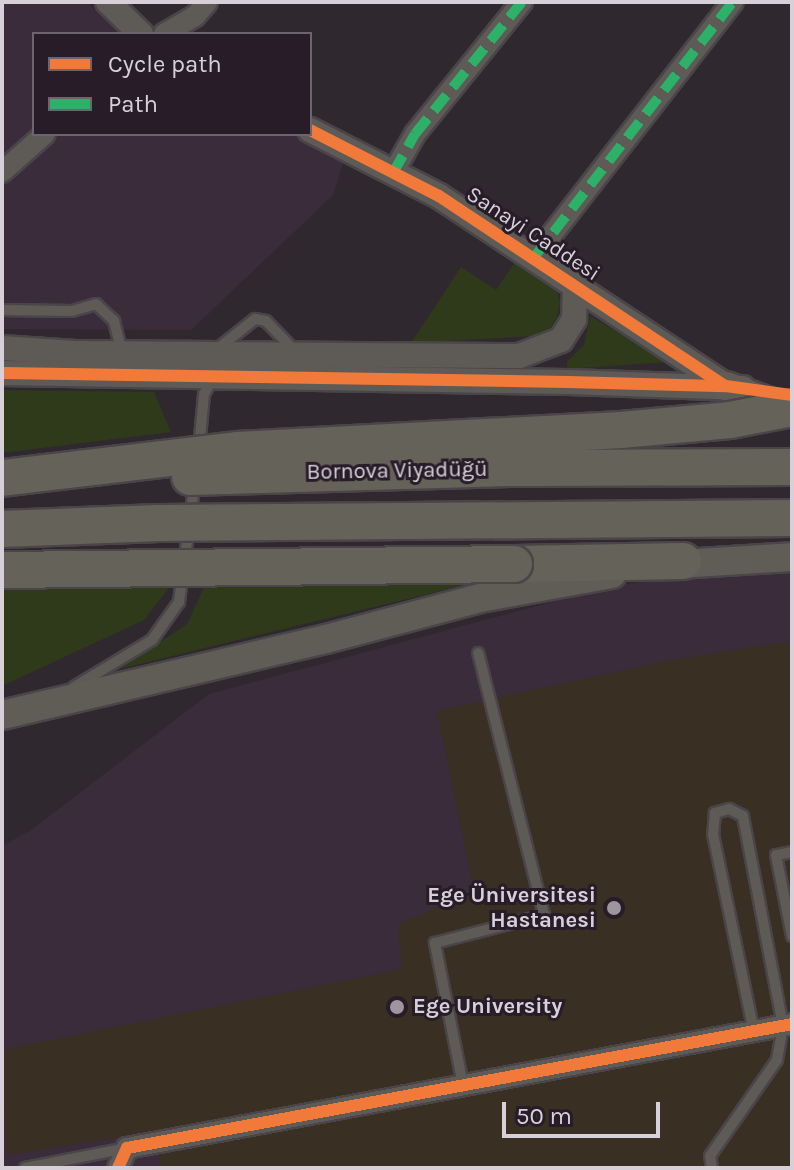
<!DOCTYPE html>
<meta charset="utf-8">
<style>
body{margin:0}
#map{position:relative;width:794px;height:1170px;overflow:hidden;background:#2f292f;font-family:Karla,sans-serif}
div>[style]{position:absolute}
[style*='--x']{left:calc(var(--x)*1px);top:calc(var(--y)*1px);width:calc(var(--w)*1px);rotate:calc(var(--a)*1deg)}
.built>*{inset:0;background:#3a2c3a}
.medical>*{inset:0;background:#392f22}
.green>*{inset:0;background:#2e3a1a}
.roads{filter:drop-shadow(2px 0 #494549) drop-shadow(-2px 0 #494549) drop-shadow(0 2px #494549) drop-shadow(0 -2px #494549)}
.service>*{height:10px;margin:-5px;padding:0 5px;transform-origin:5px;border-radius:5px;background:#5e5b56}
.minor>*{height:20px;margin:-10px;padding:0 10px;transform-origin:10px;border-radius:10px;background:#5e5b56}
.tertiary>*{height:24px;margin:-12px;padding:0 12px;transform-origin:12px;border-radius:12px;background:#5e5b56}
.secondary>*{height:28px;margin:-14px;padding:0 14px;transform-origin:14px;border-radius:14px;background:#605d56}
.motorway>*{height:36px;margin:-18px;padding:0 18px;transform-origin:18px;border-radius:18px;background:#656359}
.bridges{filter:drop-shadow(2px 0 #494549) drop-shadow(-2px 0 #494549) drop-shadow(0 2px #494549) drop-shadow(0 -2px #494549)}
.motorway-bridge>*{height:36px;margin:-18px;padding:0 18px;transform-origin:18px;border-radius:18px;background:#656359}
.quiet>*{height:10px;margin-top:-5px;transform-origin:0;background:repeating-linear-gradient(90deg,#2db169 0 20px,transparent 0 30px)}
.cycleway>*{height:12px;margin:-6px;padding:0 6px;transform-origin:6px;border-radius:6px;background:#f17a3a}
.dots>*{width:22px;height:22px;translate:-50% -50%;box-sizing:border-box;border:4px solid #271c28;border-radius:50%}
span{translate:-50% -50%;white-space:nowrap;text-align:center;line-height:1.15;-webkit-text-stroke:6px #271c28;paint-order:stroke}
.street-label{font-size:22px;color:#d8d0d8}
.poi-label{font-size:22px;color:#d8d0d8;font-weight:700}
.right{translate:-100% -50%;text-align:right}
.left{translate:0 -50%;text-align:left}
.frame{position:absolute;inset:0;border:4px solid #d8d0d8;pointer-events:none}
.legend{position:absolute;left:32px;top:32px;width:280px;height:104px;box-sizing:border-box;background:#271c28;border:2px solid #6e646e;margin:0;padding:10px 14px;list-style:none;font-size:24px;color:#d8d0d8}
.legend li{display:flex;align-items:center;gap:16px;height:40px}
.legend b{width:40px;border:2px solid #6e646e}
.scale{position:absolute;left:502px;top:1102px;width:158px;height:36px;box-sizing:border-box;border:4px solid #d8d0d8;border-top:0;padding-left:10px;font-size:24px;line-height:28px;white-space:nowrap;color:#d8d0d8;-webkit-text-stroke:6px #271c28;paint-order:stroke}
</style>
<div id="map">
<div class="built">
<div style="clip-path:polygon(2px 2px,87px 2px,120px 34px,34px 34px,34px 134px,301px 134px,345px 157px,333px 195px,191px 330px,2px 329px)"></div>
<div style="clip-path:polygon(747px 572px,792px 573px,792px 1168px,2px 1168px,2px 846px,30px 831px,209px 694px,615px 585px)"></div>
</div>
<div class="medical">
<div style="clip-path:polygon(792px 641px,792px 1168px,161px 1168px,154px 1132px,6px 1155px,2px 1050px,402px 969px,398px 925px,474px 890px,437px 711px,667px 661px)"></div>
</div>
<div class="green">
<div style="clip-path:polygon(517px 259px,556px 286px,560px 302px,557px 317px,549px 330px,537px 336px,411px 343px,461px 267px,496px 290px)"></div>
<div style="clip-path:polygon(590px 316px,669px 362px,567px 369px,567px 362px,584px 345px)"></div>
<div style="clip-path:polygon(2px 390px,154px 392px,171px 432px,2px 453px)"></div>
<div style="clip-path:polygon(503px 576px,229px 642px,120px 669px,187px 624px,208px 579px)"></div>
<div style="clip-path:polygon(171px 585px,144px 620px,2px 686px,2px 589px)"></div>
</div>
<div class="roads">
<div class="service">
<div style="--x:2;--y:310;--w:70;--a:0.8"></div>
<div style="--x:72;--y:311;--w:25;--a:-16"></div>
<div style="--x:96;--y:304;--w:25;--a:43"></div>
<div style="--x:114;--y:321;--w:32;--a:76"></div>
<div style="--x:216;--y:350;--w:50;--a:-38.5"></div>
<div style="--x:255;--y:319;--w:11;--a:10"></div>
<div style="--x:266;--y:321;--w:43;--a:45.9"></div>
<div style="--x:199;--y:449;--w:55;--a:-84.8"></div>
<div style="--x:204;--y:394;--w:20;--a:-60"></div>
<div style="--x:74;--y:687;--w:91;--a:-31.1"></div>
<div style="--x:152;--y:640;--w:47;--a:-54.6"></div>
<div style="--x:179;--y:602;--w:122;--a:-82.5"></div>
<div style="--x:792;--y:852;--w:16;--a:169"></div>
<div style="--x:776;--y:855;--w:83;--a:78.8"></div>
<div style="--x:463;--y:1085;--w:145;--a:-101.2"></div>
<div style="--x:435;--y:943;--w:113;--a:-14.4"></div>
<div style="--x:544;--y:915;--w:270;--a:-104.1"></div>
<div style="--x:25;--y:1168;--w:104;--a:-11.1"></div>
<div style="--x:712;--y:1168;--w:12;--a:-99"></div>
<div style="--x:710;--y:1156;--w:117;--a:-55.1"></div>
<div style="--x:777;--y:1060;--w:35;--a:-80"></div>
<div style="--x:783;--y:1026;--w:214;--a:-100.8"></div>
<div style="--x:743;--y:816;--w:16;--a:-153"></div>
<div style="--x:729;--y:809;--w:15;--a:164"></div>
<div style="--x:715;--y:813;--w:21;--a:95"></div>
<div style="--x:713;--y:834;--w:202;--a:78.3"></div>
</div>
<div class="minor">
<div style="--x:164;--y:34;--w:36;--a:-30"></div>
<div style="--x:195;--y:16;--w:18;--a:-49"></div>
<div style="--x:2;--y:172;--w:57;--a:-41.5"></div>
<div style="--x:393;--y:173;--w:45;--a:-60.6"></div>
<div style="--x:415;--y:134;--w:170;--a:-51"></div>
<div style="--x:535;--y:256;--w:322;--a:-52.1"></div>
<div style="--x:118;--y:1168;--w:22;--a:-66"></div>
<div style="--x:127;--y:1148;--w:676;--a:-10.56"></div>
</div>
<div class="tertiary">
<div style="--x:108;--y:2;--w:46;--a:44.1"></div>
<div style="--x:310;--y:130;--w:145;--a:27.1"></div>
<div style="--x:439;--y:196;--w:344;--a:33.5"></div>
<div style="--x:2;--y:348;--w:74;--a:3.9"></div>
<div style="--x:76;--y:353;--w:443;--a:0.4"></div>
<div style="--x:519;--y:356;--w:45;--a:-20.9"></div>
<div style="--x:561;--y:340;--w:25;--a:-58"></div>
<div style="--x:574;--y:319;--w:35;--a:-88"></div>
<div style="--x:2;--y:373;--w:566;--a:0.91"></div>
<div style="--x:568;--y:382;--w:175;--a:2"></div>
</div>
<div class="secondary">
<div style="--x:726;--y:386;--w:67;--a:20.1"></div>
<div style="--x:665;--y:565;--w:127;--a:-3.6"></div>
<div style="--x:2;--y:715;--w:333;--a:-13.2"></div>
<div style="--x:326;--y:639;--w:159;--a:-14.9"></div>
<div style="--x:480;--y:598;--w:134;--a:-10.3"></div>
</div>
<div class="motorway">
<div style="--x:514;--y:564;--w:169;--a:-1"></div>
</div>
</div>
<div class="bridges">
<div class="motorway-bridge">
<div style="--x:190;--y:477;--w:330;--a:-1.6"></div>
<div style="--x:520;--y:468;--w:272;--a:-0.2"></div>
<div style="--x:2;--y:478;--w:238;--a:-6.8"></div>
<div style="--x:238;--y:450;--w:384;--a:-3"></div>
<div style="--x:621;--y:430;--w:109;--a:-5.2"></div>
<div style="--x:730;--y:420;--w:63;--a:-11"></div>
<div style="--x:2;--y:529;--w:157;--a:-2.2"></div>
<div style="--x:159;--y:523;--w:633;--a:-0.45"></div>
<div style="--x:2;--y:570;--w:512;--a:-0.67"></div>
</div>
</div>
<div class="quiet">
<div style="--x:393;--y:173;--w:45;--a:-60.6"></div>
<div style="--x:415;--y:134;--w:170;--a:-51"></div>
<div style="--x:535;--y:256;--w:322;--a:-52.1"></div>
</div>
<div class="cycleway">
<div style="--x:310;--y:130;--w:145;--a:27.1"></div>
<div style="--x:439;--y:196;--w:343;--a:33.6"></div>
<div style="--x:2;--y:373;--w:566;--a:0.91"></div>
<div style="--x:568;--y:382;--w:158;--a:1.5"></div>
<div style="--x:726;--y:386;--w:67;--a:7.8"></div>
<div style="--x:118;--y:1168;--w:22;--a:-66"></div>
<div style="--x:127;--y:1148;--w:676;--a:-10.56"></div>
</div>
<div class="dots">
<div style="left:614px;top:908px;background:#9d969d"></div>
<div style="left:397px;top:1007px;background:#9d969d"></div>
</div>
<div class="street-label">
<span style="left:533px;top:234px;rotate:33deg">Sanayi Caddesi</span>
<span style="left:397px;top:471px;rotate:-1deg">Bornova Viyadüğü</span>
</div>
<div class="poi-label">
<span class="right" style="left:596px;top:908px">Ege Üniversitesi<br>Hastanesi</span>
<span class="left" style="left:413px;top:1007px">Ege University</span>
</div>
<div class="frame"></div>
<ul class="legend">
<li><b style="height:10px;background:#f17a3a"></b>Cycle path</li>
<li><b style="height:10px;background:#2db169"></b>Path</li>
</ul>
<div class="scale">50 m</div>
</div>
